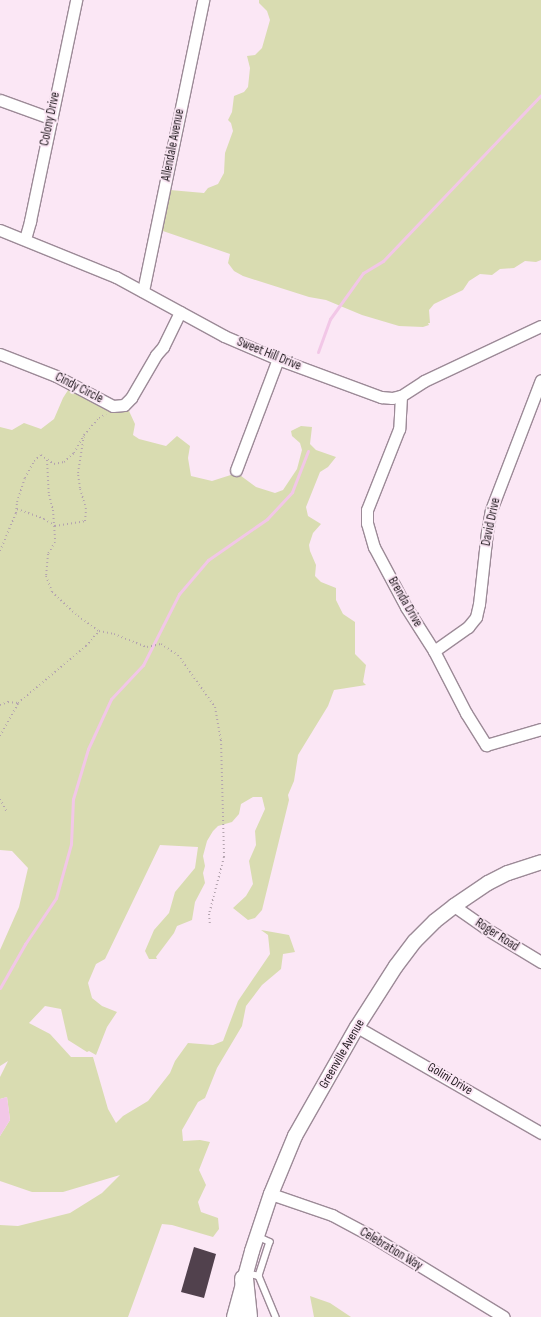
<!DOCTYPE html>
<style>
body{margin:0}
#map{position:relative;width:541px;height:1317px;overflow:hidden;background:#fbe7f5;font-family:"Sofia Sans Condensed",sans-serif}
div>[style]{position:absolute}
[style*='--x']{left:calc(var(--x)*1px);top:calc(var(--y)*1px);width:calc(var(--w)*1px);rotate:calc(var(--a)*1deg)}
.green>*{inset:0;background:#d9dcb1}
.water>*{inset:0;background:#f2c7e7}
.stream>*{height:3px;margin:-1.5px;padding:0 1.5px;transform-origin:1.5px;border-radius:1.5px;background:#f2c7e7}
.building>*{inset:0;background:#51414d}
.path>*{height:2px;margin-top:-1px;transform-origin:0;background:repeating-linear-gradient(90deg,#b4a4af 0 1px,transparent 0 4px)}
.roads{filter:drop-shadow(1px 0 #9c8a97) drop-shadow(-1px 0 #9c8a97) drop-shadow(0 1px #9c8a97) drop-shadow(0 -1px #9c8a97)}
.service>*{height:5.5px;margin:-2.75px;padding:0 2.75px;transform-origin:2.75px;border-radius:2.75px;background:#fff}
.minor>*{height:11px;margin:-5.5px;padding:0 5.5px;transform-origin:5.5px;border-radius:5.5px;background:#fff}
.tertiary>*{height:14px;margin:-7px;padding:0 7px;transform-origin:7px;border-radius:7px;background:#fff}
.primary>*{height:18px;margin:-9px;padding:0 9px;transform-origin:9px;border-radius:9px;background:#fff}
span{translate:-50% -50%;white-space:nowrap;text-align:center;line-height:1.15;-webkit-text-stroke:4px #fbe7f5;paint-order:stroke}
.street-label{font-size:13px;color:#211a1f}
</style>
<div id="map">
<div class="green">
<div style="clip-path:polygon(259px 0,541px 0,541px 260px,536px 262px,525px 261px,514px 268px,500px 269px,492px 275px,480px 274px,469px 281px,463px 290px,434px 304px,429px 310px,430px 323px,428px 323px,429px 325px,423px 327px,399px 326px,362px 315px,326px 300px,309px 297px,243px 276px,234px 271px,228px 263px,230px 254px,160px 230px,168px 192px,170px 190px,204px 193px,208px 188px,218px 184px,224px 173px,225px 153px,233px 131px,231px 123px,228px 120px,232px 112px,234px 96px,244px 92px,248px 87px,250px 68px,247px 56px,255px 55px,262px 48px,270px 20px,267px 11px,259px 3px)"></div>
<div style="clip-path:polygon(72px 384px,129px 411px,135px 424px,133px 435px,139px 439px,166px 446px,177px 436px,190px 446px,188px 458px,191px 476px,212px 481px,237px 473px,256px 487px,275px 493px,283px 490px,297px 469px,302px 450px,300px 443px,292px 436px,291px 431px,301px 426px,312px 427px,310px 444px,316px 450px,336px 457px,328px 467px,320px 472px,306px 507px,308px 516px,321px 524px,313px 533px,309px 545px,310px 551px,316px 565px,315px 576px,321px 582px,336px 588px,336px 600px,343px 614px,355px 622px,355px 654px,366px 665px,363px 682px,366px 685px,334px 690px,328px 706px,298px 755px,294px 781px,288px 795px,289px 800px,262px 910px,255px 918px,248px 920px,233px 908px,246px 896px,253px 884px,249px 861px,256px 845px,255px 831px,265px 809px,262px 797px,253px 797px,241px 804px,239px 814px,232px 822px,218px 826px,213px 831px,207px 841px,203px 856px,205px 866px,203px 873px,205px 883px,195px 902px,192px 920px,177px 926px,174px 933px,156px 957px,157px 959px,149px 959px,145px 951px,154px 930px,169px 913px,175px 892px,195px 868px,198px 847px,160px 845px,105px 959px,96px 964px,88px 983px,92px 998px,102px 1006px,117px 1012px,107px 1027px,96px 1055px,89px 1051px,87px 1052px,68px 1040px,61px 1009px,45px 1006px,29px 1023px,50px 1034px,71px 1057px,93px 1057px,108px 1109px,116px 1123px,123px 1116px,148px 1101px,170px 1073px,175px 1061px,188px 1043px,213px 1045px,223px 1041px,238px 1001px,270px 954px,268px 935px,261px 930px,289px 935px,295px 952px,283px 954px,281px 969px,262px 985px,246px 1006px,242px 1026px,217px 1068px,205px 1098px,198px 1102px,182px 1130px,183px 1141px,200px 1140px,210px 1142px,199px 1170px,206px 1185px,198px 1202px,201px 1212px,218px 1218px,219px 1229px,213px 1237px,172px 1225px,162px 1224px,128px 1317px,0 1317px,0 1225px,18px 1226px,70px 1213px,102px 1193px,120px 1175px,63px 1192px,32px 1192px,0 1181px,0 1136px,10px 1120px,7px 1097px,0 1099px,0 1077px,8px 1061px,0 1066px,0 950px,19px 907px,28px 868px,12px 851px,0 850px,0 427px,12px 430px,24px 423px,41px 429px,54px 419px,63px 398px)"></div>
<div style="clip-path:polygon(310px 1296px,330px 1303px,351px 1317px,314px 1317px)"></div>
</div>
<div class="water">
<div style="clip-path:polygon(7px 1097px,10px 1120px,0 1136px,0 1099px)"></div>
</div>
<div class="stream">
<div style="--x:318;--y:352;--w:35;--a:-70"></div>
<div style="--x:330;--y:319;--w:57;--a:-54.3"></div>
<div style="--x:363;--y:273;--w:23;--a:-31"></div>
<div style="--x:383;--y:261;--w:229;--a:-46.4"></div>
<div style="--x:0;--y:988;--w:51;--a:-60.4"></div>
<div style="--x:25;--y:944;--w:55;--a:-56"></div>
<div style="--x:56;--y:898;--w:56;--a:-74.5"></div>
<div style="--x:71;--y:844;--w:45;--a:-87.5"></div>
<div style="--x:73;--y:799;--w:52;--a:-73.3"></div>
<div style="--x:88;--y:749;--w:55;--a:-65.3"></div>
<div style="--x:111;--y:699;--w:47;--a:-46.7"></div>
<div style="--x:143;--y:665;--w:80;--a:-63.1"></div>
<div style="--x:179;--y:594;--w:45;--a:-49.5"></div>
<div style="--x:208;--y:560;--w:72;--a:-34.8"></div>
<div style="--x:267;--y:519;--w:37;--a:-47"></div>
<div style="--x:292;--y:492;--w:44;--a:-68.7"></div>
</div>
<div class="building">
<div style="clip-path:polygon(194px 1247px,216px 1254px,204px 1298px,181px 1292px)"></div>
</div>
<div class="path">
<div style="--x:47;--y:460;--w:35;--a:87"></div>
<div style="--x:49;--y:495;--w:16;--a:75"></div>
<div style="--x:53;--y:510;--w:32;--a:86"></div>
<div style="--x:55;--y:542;--w:14;--a:120"></div>
<div style="--x:48;--y:554;--w:22;--a:95"></div>
<div style="--x:46;--y:576;--w:17;--a:69"></div>
<div style="--x:52;--y:592;--w:35;--a:43"></div>
<div style="--x:78;--y:616;--w:26;--a:36"></div>
<div style="--x:99;--y:631;--w:15;--a:11"></div>
<div style="--x:114;--y:634;--w:35;--a:22"></div>
<div style="--x:147;--y:647;--w:14;--a:-12"></div>
<div style="--x:161;--y:644;--w:20;--a:33"></div>
<div style="--x:178;--y:655;--w:64;--a:54.6"></div>
<div style="--x:215;--y:707;--w:34;--a:80"></div>
<div style="--x:221;--y:740;--w:117;--a:88.5"></div>
<div style="--x:224;--y:857;--w:59;--a:104.7"></div>
<div style="--x:209;--y:914;--w:11;--a:85"></div>
<div style="--x:17;--y:509;--w:29;--a:20"></div>
<div style="--x:44;--y:519;--w:13;--a:32"></div>
<div style="--x:55;--y:526;--w:30;--a:-9"></div>
<div style="--x:85;--y:521;--w:12;--a:-85"></div>
<div style="--x:86;--y:509;--w:22;--a:-106"></div>
<div style="--x:80;--y:488;--w:15;--a:-98"></div>
<div style="--x:78;--y:473;--w:37;--a:-81"></div>
<div style="--x:0;--y:551;--w:41;--a:-67.2"></div>
<div style="--x:16;--y:513;--w:11;--a:-85"></div>
<div style="--x:17;--y:502;--w:25;--a:-72"></div>
<div style="--x:25;--y:478;--w:19;--a:-62"></div>
<div style="--x:34;--y:461;--w:9;--a:-41"></div>
<div style="--x:41;--y:455;--w:16;--a:35"></div>
<div style="--x:54;--y:464;--w:10;--a:-11"></div>
<div style="--x:64;--y:462;--w:13;--a:-42"></div>
<div style="--x:74;--y:453;--w:21;--a:-61"></div>
<div style="--x:84;--y:435;--w:23;--a:-49"></div>
<div style="--x:99;--y:418;--w:8;--a:-30"></div>
<div style="--x:0;--y:705;--w:9;--a:-21"></div>
<div style="--x:8;--y:702;--w:10;--a:6"></div>
<div style="--x:0;--y:736;--w:38;--a:-61"></div>
<div style="--x:18;--y:703;--w:89;--a:-40"></div>
<div style="--x:86;--y:646;--w:20;--a:-49"></div>
<div style="--x:0;--y:799;--w:15;--a:62"></div>
</div>
<div class="roads">
<div class="service">
<div style="--x:257;--y:1236;--w:14;--a:25"></div>
<div style="--x:270;--y:1242;--w:36;--a:108"></div>
<div style="--x:246;--y:1273;--w:13;--a:13"></div>
<div style="--x:259;--y:1276;--w:44;--a:67.5"></div>
</div>
<div class="minor">
<div style="--x:0;--y:100;--w:53;--a:19.8"></div>
<div style="--x:0;--y:230;--w:125;--a:22.1"></div>
<div style="--x:116;--y:277;--w:123;--a:28.6"></div>
<div style="--x:224;--y:336;--w:59;--a:23.1"></div>
<div style="--x:278;--y:359;--w:110;--a:20.3"></div>
<div style="--x:381;--y:397;--w:11;--a:5"></div>
<div style="--x:392;--y:398;--w:9;--a:-13"></div>
<div style="--x:401;--y:396;--w:27;--a:-33"></div>
<div style="--x:424;--y:381;--w:129;--a:-25.2"></div>
<div style="--x:25;--y:239;--w:19;--a:-74"></div>
<div style="--x:30;--y:221;--w:226;--a:-78.2"></div>
<div style="--x:143;--y:291;--w:297;--a:-78.3"></div>
<div style="--x:0;--y:354;--w:60;--a:21.4"></div>
<div style="--x:56;--y:376;--w:64;--a:27.8"></div>
<div style="--x:113;--y:406;--w:11;--a:-5"></div>
<div style="--x:124;--y:405;--w:10;--a:-45"></div>
<div style="--x:131;--y:398;--w:50;--a:-59.8"></div>
<div style="--x:156;--y:355;--w:11;--a:-49"></div>
<div style="--x:163;--y:347;--w:39;--a:-64"></div>
<div style="--x:401;--y:396;--w:33;--a:93"></div>
<div style="--x:399;--y:429;--w:87;--a:111.6"></div>
<div style="--x:367;--y:510;--w:13;--a:90"></div>
<div style="--x:367;--y:523;--w:25;--a:74"></div>
<div style="--x:374;--y:547;--w:68;--a:61.9"></div>
<div style="--x:406;--y:607;--w:52;--a:57.5"></div>
<div style="--x:434;--y:651;--w:70;--a:62.7"></div>
<div style="--x:466;--y:713;--w:38;--a:58"></div>
<div style="--x:486;--y:745;--w:57;--a:-16.2"></div>
<div style="--x:236;--y:470;--w:119;--a:-69.3"></div>
<div style="--x:434;--y:651;--w:42;--a:-35.2"></div>
<div style="--x:468;--y:627;--w:13;--a:-51"></div>
<div style="--x:476;--y:617;--w:13;--a:-77"></div>
<div style="--x:479;--y:604;--w:72;--a:-83.7"></div>
<div style="--x:487;--y:532;--w:22;--a:-80"></div>
<div style="--x:491;--y:510;--w:139;--a:-69"></div>
<div style="--x:454;--y:906;--w:38;--a:35"></div>
<div style="--x:485;--y:928;--w:66;--a:31.3"></div>
<div style="--x:357;--y:1027;--w:212;--a:29.9"></div>
<div style="--x:271;--y:1194;--w:65;--a:19"></div>
<div style="--x:332;--y:1215;--w:47;--a:28.2"></div>
<div style="--x:373;--y:1237;--w:153;--a:31.4"></div>
</div>
<div class="tertiary">
<div style="--x:234;--y:1317;--w:68;--a:-74.7"></div>
<div style="--x:252;--y:1251;--w:60;--a:-71.6"></div>
<div style="--x:271;--y:1194;--w:63;--a:-67.5"></div>
<div style="--x:295;--y:1136;--w:125;--a:-60.4"></div>
<div style="--x:357;--y:1027;--w:72;--a:-57.4"></div>
<div style="--x:396;--y:966;--w:31;--a:-53"></div>
<div style="--x:415;--y:941;--w:28;--a:-45"></div>
<div style="--x:435;--y:921;--w:24;--a:-38"></div>
<div style="--x:454;--y:906;--w:41;--a:-34.1"></div>
<div style="--x:488;--y:883;--w:22;--a:-27"></div>
<div style="--x:508;--y:873;--w:35;--a:-18"></div>
</div>
<div class="primary">
<div style="--x:244;--y:1279;--w:38;--a:84"></div>
</div>
</div>
<div class="street-label">
<span style="left:50px;top:119px;rotate:-78deg">Colony Drive</span>
<span style="left:173px;top:145px;rotate:-79deg">Allendale Avenue</span>
<span style="left:269px;top:354px;rotate:22deg">Sweet Hill Drive</span>
<span style="left:79px;top:388px;rotate:27deg">Cindy Circle</span>
<span style="left:491px;top:522px;rotate:-78deg">David Drive</span>
<span style="left:405px;top:602px;rotate:60deg">Brenda Drive</span>
<span style="left:497px;top:935px;rotate:33deg">Roger Road</span>
<span style="left:342px;top:1054px;rotate:-60deg">Greenville Avenue</span>
<span style="left:450px;top:1079px;rotate:31deg">Golini Drive</span>
<span style="left:391px;top:1249px;rotate:31deg">Celebration Way</span>
</div>
</div>
